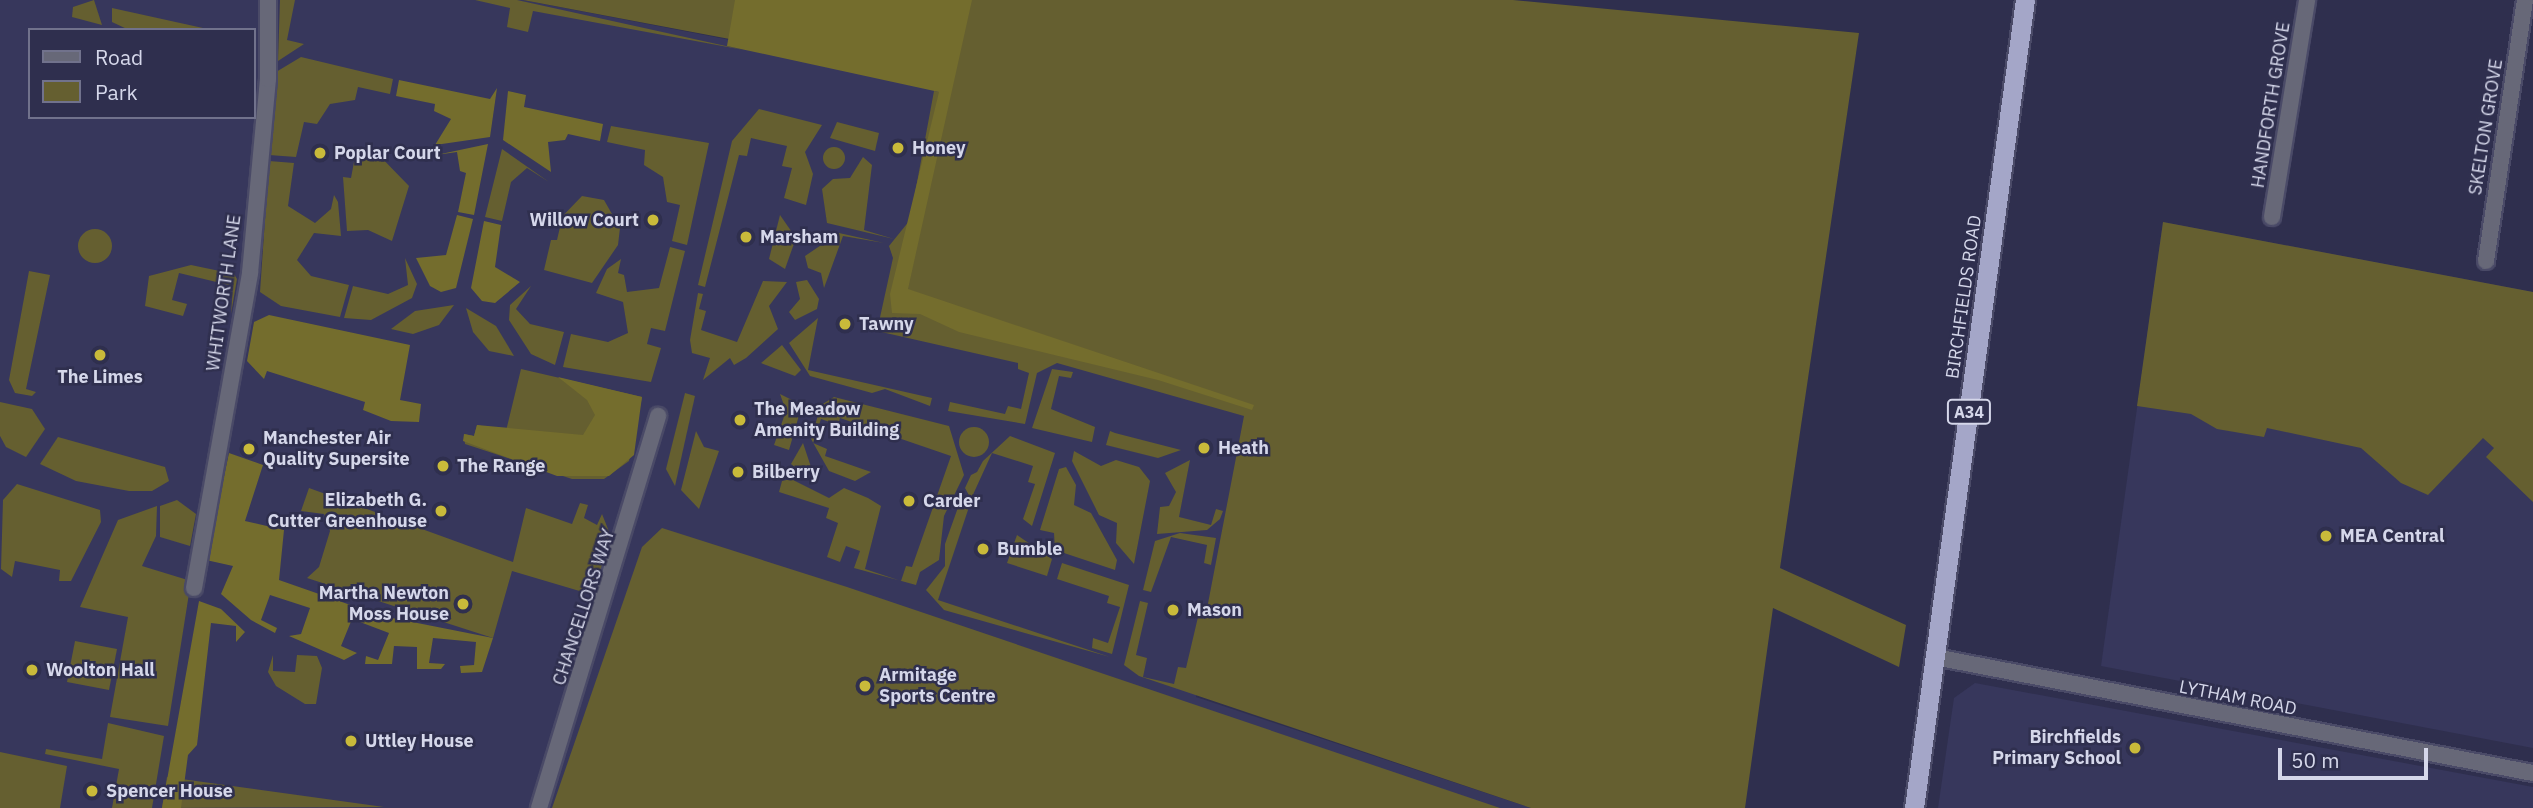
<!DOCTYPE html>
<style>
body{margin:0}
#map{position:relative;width:2533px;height:808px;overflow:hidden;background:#2f2f4e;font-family:"IBM Plex Sans",sans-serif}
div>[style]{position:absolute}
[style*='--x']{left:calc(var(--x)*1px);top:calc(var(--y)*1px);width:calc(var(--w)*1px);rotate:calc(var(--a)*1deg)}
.built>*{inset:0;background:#37375c}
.green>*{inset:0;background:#655f30}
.round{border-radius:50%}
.forest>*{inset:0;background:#746d2d}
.roads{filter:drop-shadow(2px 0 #4a4a67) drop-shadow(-2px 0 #4a4a67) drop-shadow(0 2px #4a4a67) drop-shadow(0 -2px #4a4a67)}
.minor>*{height:16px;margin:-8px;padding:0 8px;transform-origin:8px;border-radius:8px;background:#676878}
.trunk>*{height:19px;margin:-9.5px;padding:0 9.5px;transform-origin:9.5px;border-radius:9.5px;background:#a4a6c8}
.dots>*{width:19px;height:19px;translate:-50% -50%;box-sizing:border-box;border:4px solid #2f2f4e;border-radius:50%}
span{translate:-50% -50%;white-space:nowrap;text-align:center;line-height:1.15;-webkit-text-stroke:5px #2f2f4e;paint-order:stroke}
.shield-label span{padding:2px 5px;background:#2f2f4e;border:2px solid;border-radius:5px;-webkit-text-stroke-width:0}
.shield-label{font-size:16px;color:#d5d7ea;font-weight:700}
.street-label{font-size:18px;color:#d5d7ea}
.poi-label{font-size:18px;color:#d5d7ea;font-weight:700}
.left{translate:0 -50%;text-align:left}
.right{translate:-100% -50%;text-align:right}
.legend{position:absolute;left:28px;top:28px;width:228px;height:91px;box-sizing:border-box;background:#2f2f4e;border:2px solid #71728c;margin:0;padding:9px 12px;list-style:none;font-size:21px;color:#d5d7ea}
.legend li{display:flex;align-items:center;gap:14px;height:35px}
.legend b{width:35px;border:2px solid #71728c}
.scale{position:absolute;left:2278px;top:748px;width:150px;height:32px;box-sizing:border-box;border:4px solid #d5d7ea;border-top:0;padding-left:9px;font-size:21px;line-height:24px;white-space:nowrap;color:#d5d7ea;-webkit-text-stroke:5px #2f2f4e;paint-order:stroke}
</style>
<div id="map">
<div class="built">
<div style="clip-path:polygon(evenodd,0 0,523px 0,949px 82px,947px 93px,1254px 405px,1196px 697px,1531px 808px,0 808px,0 0,30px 30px,254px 30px,254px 117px,30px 117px,30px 30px)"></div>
<div style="clip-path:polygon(2163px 222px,2533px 292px,2533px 748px,2101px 666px)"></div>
<div style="clip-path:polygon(1975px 683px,2533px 787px,2533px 808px,1938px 808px,1954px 698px)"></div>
</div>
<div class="green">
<div style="clip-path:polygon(94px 0,102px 25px,72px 17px,73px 7px)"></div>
<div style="clip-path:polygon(280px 0,295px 0,287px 40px,304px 44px,278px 61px)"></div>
<div style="clip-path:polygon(475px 0,517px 0,744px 50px,533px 11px,528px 32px,507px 27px,510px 8px)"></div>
<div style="clip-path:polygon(523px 0,1513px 0,1859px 33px,1780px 568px,1906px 625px,1899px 667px,1773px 608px,1745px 808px,1531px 808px,1139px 676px,1124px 665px,1140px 601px,1148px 603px,1136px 655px,1147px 658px,1143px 677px,1174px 684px,1178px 667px,1186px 668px,1198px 617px,1205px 619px,1244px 416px,1057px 363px,1037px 373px,1025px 424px,948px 411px,950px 402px,1005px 414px,1008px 406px,1021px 409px,1029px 373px,1018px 369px,1018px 363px,877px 331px,893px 258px,889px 246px,910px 220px,934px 91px,946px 93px,819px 56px)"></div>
<div style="clip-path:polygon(112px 8px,212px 30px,129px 30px,112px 22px)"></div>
<div style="clip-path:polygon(301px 57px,393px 79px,390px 94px,358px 87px,355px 100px,330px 104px,317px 124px,304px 122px,296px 157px,269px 155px,276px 72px)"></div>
<div style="clip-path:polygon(759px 109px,822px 125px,805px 152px,813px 174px,806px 205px,784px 198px,792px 168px,782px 166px,787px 146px,751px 138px,747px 156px,739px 155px,705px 287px,698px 285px,732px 141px)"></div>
<div style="clip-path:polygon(837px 122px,879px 133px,875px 151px,830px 138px)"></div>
<div style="clip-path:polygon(611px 126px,709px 143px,687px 245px,672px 241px,680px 205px,667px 202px,663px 177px,644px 165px,645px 150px,607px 142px)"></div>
<div class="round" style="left:823px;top:147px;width:22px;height:22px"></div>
<div style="clip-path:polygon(502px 149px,549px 182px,527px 168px,511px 182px,502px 221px,485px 217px)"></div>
<div style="clip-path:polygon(374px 150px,409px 186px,392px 241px,368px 230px,347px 231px,343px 177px,351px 178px,354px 162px,369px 159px)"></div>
<div style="clip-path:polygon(863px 157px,872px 165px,864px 230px,894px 239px,827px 223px,822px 189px,833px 179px,850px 178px)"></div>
<div style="clip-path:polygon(269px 161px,294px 163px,288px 206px,315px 223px,331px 209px,334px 195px,338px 202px,341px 236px,314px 233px,297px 260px,311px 276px,349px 285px,340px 317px,281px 306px,260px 292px)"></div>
<div style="clip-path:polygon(582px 196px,604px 200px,620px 228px,618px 245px,592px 283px,544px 270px,551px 240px,557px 240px,560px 227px,554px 225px)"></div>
<div style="clip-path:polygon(780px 215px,796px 238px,785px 269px,769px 259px)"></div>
<div style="clip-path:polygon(2163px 222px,2533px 292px,2533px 502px,2486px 457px,2494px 448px,2483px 438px,2428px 495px,2401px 483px,2361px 448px,2267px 428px,2264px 437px,2217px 429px,2191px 414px,2137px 406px)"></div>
<div class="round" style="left:78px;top:229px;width:34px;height:34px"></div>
<div style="clip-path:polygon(839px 233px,884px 243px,843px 236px,824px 288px,821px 273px,808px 268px,805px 256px)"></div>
<div style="clip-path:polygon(670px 247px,685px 251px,665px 331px,651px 328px,647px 344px,661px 348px,651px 382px,563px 367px,571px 334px,608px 342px,628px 333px,623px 302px,596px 293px,607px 269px,621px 259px,618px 273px,624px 275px,627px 292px,659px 288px)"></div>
<div style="clip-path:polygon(405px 258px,417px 284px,412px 298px,371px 320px,344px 318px,353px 286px,388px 294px,408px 285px)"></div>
<div style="clip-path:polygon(191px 265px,234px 274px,237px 279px,231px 314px,233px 286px,179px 273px,172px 300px,187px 304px,183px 316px,145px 306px,149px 276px)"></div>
<div style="clip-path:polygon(29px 271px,50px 275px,26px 389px,36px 392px,32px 396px,15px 393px,9px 380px)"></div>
<div style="clip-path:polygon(807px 280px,819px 299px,817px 309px,795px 320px,789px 312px,800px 299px,796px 282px)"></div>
<div style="clip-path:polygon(763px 281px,787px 282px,769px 306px,778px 329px,746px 358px,734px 365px,730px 358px,703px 380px,710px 358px,692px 353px,690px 340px,698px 293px,703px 294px,699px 309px,706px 311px,701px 330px,737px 342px)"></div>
<div style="clip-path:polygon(531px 286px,516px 309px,530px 324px,564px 332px,555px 365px,531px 354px,509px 320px,510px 305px)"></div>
<div style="clip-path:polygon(454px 305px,439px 325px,413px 334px,391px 329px,415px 311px)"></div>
<div style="clip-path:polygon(466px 308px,496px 326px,514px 356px,489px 351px,473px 332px)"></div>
<div style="clip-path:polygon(818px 318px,808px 370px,932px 398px,930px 406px,885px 389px,872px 393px,810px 376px,789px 343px)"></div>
<div style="clip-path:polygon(782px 345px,801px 370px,795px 376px,761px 363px)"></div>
<div style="clip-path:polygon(521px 369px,642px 397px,629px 461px,604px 479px,572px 479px,465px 444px,464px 434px,474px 436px,477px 425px,506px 431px)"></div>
<div style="clip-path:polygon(1052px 369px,1073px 372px,1071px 378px,1059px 376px,1051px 409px,1095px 427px,1092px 442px,1032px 428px)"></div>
<div style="clip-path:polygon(685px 393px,695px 396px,675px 486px,666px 469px)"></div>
<div style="clip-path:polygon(780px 394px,802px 405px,789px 450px,774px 445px,786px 411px)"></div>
<div style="clip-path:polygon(834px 397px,949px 426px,964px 475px,944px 516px,939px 560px,920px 572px,916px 585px,854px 568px,860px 551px,846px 546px,840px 562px,827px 557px,838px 523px,826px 518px,829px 508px,779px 492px,782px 481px,791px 479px,829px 498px,844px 488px,868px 498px,881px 506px,865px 569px,901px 581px,906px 566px,912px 567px,951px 456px,840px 418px,838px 425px,821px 419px,813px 443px,827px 449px,825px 456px,871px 472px,855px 481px,829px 471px,811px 439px,821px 405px)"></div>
<div style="clip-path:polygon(0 402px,32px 409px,45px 429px,26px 457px,6px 447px,0 436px)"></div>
<div class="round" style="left:959px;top:427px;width:30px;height:30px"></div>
<div style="clip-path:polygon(696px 431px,704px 447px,719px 451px,699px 509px,681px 490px)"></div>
<div style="clip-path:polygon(1110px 431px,1115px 433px,1181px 450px,1158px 458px,1106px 445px)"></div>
<div style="clip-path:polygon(1010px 436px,1055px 453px,1032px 526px,1023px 519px,1035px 484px,1028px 482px,1033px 466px,992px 453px,971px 499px,965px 488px,971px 475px,977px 472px,983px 461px)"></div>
<div style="clip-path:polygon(58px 437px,165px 467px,169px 481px,152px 491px,129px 491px,76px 481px,40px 464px)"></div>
<div style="clip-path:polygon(803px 443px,811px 467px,803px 474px,791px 464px)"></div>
<div style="clip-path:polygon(1074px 451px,1101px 466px,1116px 460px,1139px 467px,1150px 481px,1134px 564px,1116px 543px,1117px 523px,1099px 515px,1072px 461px)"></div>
<div style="clip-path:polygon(1190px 460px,1179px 517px,1211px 525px,1216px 509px,1223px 511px,1220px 519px,1207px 530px,1157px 534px,1160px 507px,1169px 506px,1176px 492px,1165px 473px)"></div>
<div style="clip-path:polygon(1066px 467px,1076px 485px,1074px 505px,1091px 513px,1117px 560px,1115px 570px,1055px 550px,1054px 533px,1040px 530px,1059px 469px)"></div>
<div style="clip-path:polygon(17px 484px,100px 510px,101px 522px,71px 581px,59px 581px,60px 570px,15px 561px,12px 577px,1px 569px,3px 500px)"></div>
<div style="clip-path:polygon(309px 488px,513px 562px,526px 508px,572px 524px,580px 503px,588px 505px,584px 518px,597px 525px,602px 514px,612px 539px,593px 595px,512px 571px,493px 638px,307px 578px,319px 567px,330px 531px,324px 514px,301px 511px)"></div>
<div style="clip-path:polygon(961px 499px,969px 507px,938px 600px,1110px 657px,944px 610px,926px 590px,945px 566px,945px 544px)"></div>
<div style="clip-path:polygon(177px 500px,196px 514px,190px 546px,160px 537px,160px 506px)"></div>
<div style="clip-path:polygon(157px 506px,156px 536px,142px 566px,191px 581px,168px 726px,110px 717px,128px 617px,80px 607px,118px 520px)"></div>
<div style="clip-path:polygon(662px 528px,847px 587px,1500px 808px,552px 808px,642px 547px)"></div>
<div style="clip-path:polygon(1180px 533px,1216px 538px,1211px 565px,1204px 563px,1207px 545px,1171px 537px,1151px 592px,1143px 590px,1155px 541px)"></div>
<div style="clip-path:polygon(1017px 535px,1052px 559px,1047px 576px,1007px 563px)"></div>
<div style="clip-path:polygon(1062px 563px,1129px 585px,1112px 654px,1092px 648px,1093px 638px,1108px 643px,1120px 607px,1107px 603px,1109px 596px,1057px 579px)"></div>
<div style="clip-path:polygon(75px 641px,117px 649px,109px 690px,67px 682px)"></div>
<div style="clip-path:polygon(273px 655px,273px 671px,295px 672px,297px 655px,317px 656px,322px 668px,316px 704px,305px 704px,276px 686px,268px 672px)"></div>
<div style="clip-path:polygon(108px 723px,164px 736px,152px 808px,112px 808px,119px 769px,45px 754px,46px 749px,102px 759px)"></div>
<div style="clip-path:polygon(0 752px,67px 766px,60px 808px,0 808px)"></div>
<div style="clip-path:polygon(167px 777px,384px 807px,162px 808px)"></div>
</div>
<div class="forest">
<div style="clip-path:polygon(735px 0,972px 0,908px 289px,1254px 405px,1252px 410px,1158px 380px,959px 332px,920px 314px,892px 313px,890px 294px,939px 92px,727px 46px)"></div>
<div style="clip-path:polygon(399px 80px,490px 99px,497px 88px,490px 137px,435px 145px,451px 119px,434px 111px,435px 104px,396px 96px)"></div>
<div style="clip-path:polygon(508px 91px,526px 95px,524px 107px,603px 124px,600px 141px,568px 134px,565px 140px,548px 142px,551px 172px,503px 140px)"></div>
<div style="clip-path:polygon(488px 144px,474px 215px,458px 212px,466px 173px,460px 171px,457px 152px,436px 155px)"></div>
<div style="clip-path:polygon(457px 215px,473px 219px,456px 288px,441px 292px,430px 286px,416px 258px,446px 255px)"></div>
<div style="clip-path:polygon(484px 221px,501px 225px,495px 267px,520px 282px,495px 303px,482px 301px,471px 288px)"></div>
<div style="clip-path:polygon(269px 315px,410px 345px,400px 400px,421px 404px,419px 422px,391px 421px,363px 410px,365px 402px,267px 371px,264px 379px,247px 361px,254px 322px)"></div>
<div style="clip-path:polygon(558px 377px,642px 397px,634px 455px,609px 476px,557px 476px,463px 441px,464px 434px,474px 436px,477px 425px,583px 435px,595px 415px,587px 400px)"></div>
<div style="clip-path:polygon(229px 453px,263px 465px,245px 521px,284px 530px,279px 580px,382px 616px,493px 638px,482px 672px,461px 673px,460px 666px,474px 665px,476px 642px,433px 638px,429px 663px,445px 664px,441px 669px,417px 669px,417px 647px,394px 646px,392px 664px,365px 664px,366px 656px,378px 660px,389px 633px,352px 619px,341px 646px,357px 653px,344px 660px,289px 636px,301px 634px,310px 608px,270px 595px,261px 620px,277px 628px,275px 633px,251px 620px,221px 594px,233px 566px,206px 560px)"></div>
<div style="clip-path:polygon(199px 601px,221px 609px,245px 632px,236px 642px,236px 626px,211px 623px,197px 745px,188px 755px,181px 808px,162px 808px)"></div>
</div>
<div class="roads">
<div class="minor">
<div style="--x:2272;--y:217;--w:220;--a:-80.8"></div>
<div style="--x:2486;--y:261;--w:264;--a:-81.5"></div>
<div style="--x:194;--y:588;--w:320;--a:-79.9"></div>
<div style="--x:250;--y:273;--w:195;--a:-84.7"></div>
<div style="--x:268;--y:79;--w:79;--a:-90"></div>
<div style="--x:1935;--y:657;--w:609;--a:10.98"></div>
<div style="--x:539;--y:808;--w:410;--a:-73.1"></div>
</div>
<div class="trunk">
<div style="--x:1914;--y:808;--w:816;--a:-82.18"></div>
</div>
</div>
<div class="dots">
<div style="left:898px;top:148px;background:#c9ba3a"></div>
<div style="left:320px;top:153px;background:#c9ba3a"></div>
<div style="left:653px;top:220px;background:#c9ba3a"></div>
<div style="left:746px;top:237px;background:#c9ba3a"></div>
<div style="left:845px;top:324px;background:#c9ba3a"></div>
<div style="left:100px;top:355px;background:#c9ba3a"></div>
<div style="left:740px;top:420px;background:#c9ba3a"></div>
<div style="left:1204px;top:448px;background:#c9ba3a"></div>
<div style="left:249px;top:449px;background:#c9ba3a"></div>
<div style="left:443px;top:466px;background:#c9ba3a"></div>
<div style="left:738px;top:472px;background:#c9ba3a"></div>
<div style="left:909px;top:501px;background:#c9ba3a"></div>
<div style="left:441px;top:511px;background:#c9ba3a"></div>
<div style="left:2326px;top:536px;background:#c9ba3a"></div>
<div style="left:983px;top:549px;background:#c9ba3a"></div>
<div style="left:463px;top:604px;background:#c9ba3a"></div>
<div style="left:1173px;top:610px;background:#c9ba3a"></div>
<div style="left:32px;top:670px;background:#c9ba3a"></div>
<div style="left:865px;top:686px;background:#c9ba3a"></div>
<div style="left:351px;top:741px;background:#c9ba3a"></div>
<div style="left:2135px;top:748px;background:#c9ba3a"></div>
<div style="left:92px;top:791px;background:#c9ba3a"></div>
</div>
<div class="shield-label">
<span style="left:1969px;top:412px">A34</span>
</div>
<div class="street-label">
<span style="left:2271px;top:105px;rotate:-81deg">HANDFORTH GROVE</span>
<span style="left:2486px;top:127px;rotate:-81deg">SKELTON GROVE</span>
<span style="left:224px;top:293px;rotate:-82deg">WHITWORTH LANE</span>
<span style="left:1964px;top:297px;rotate:-82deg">BIRCHFIELDS ROAD</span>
<span style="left:584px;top:607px;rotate:-72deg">CHANCELLORS WAY</span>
<span style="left:2238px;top:698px;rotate:11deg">LYTHAM ROAD</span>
</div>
<div class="poi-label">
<span class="left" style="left:912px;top:148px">Honey</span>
<span class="left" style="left:334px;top:153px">Poplar Court</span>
<span class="right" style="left:639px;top:220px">Willow Court</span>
<span class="left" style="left:760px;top:237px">Marsham</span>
<span class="left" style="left:859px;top:324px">Tawny</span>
<span style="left:100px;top:377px">The Limes</span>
<span class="left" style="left:754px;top:420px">The Meadow<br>Amenity Building</span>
<span class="left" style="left:263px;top:449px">Manchester Air<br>Quality Supersite</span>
<span class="left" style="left:1218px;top:448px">Heath</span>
<span class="left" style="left:457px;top:466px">The Range</span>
<span class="left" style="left:752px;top:472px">Bilberry</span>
<span class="right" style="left:427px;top:511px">Elizabeth G.<br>Cutter Greenhouse</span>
<span class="left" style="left:923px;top:501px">Carder</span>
<span class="left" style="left:2340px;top:536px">MEA Central</span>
<span class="left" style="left:997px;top:549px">Bumble</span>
<span class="right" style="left:449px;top:604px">Martha Newton<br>Moss House</span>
<span class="left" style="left:1187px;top:610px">Mason</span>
<span class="left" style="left:46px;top:670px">Woolton Hall</span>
<span class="left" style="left:879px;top:686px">Armitage<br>Sports Centre</span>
<span class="right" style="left:2121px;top:748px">Birchfields<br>Primary School</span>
<span class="left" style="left:365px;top:741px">Uttley House</span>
<span class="left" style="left:106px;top:791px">Spencer House</span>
</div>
<ul class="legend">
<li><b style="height:9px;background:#676878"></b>Road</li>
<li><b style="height:19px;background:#655f30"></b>Park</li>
</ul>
<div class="scale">50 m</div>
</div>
